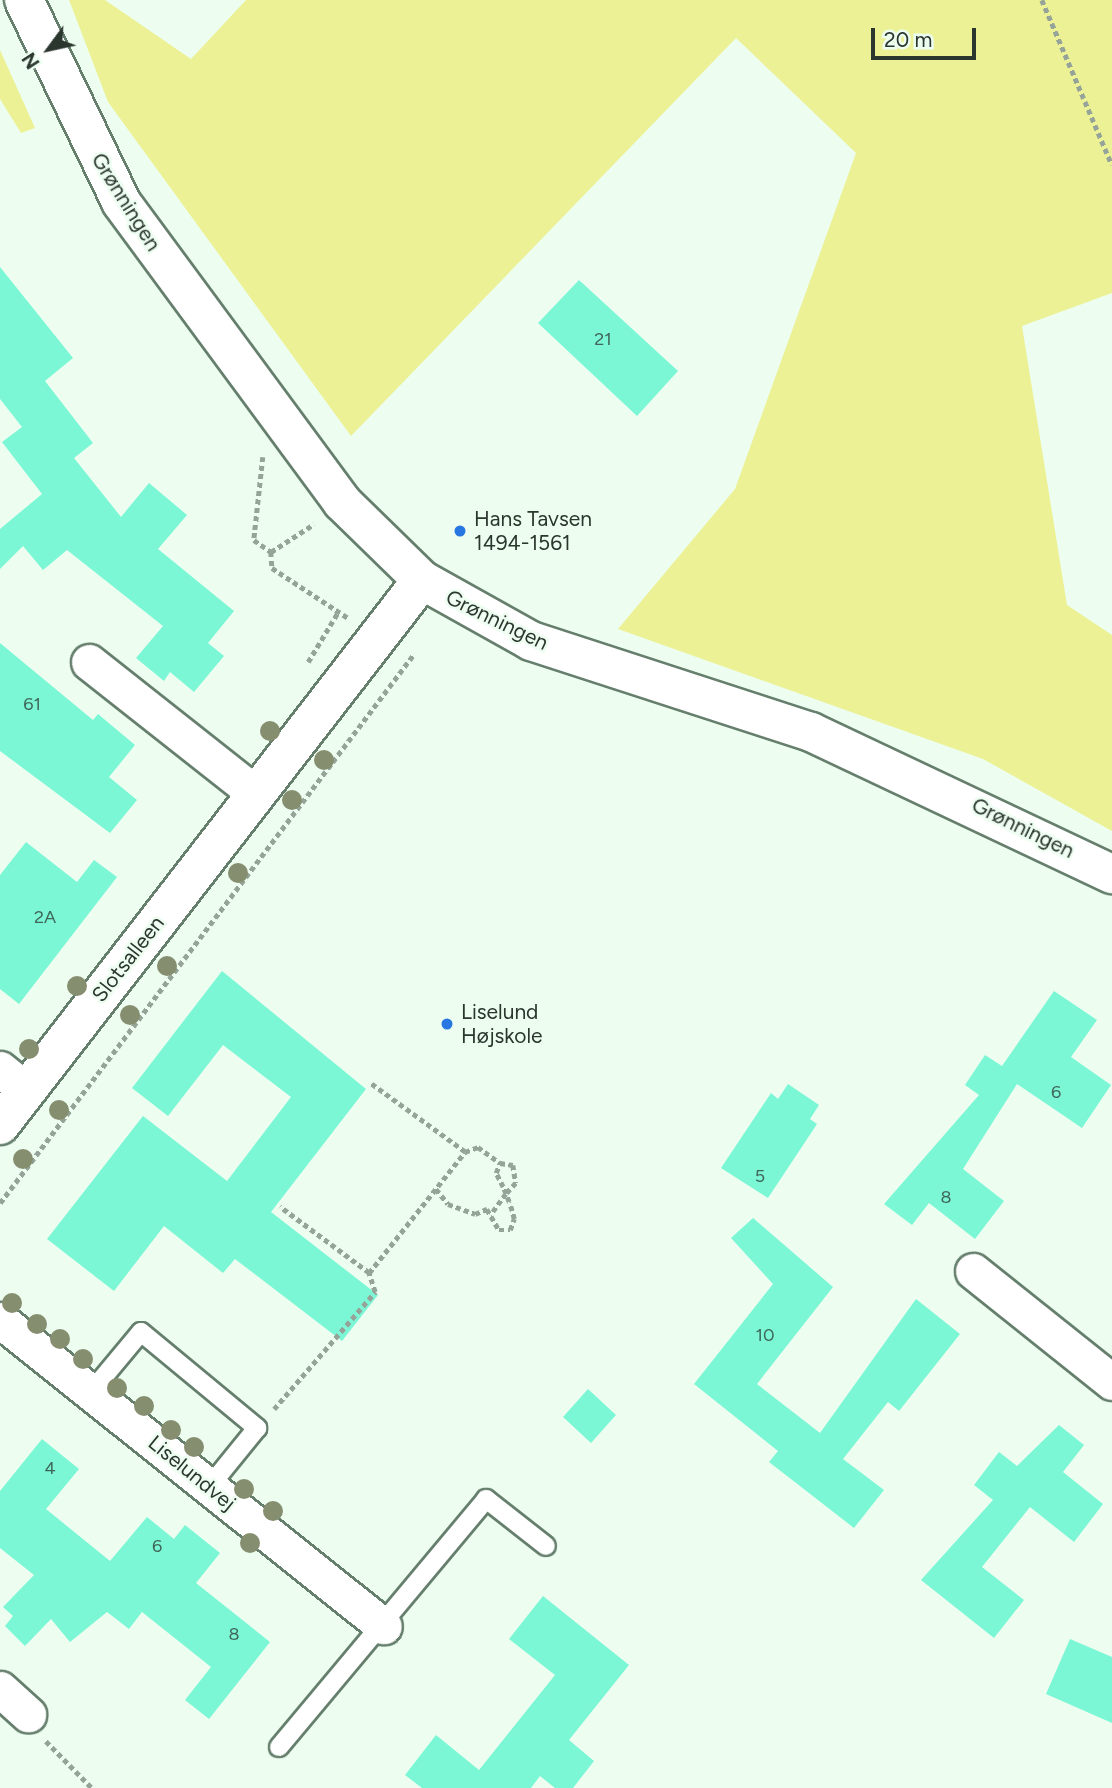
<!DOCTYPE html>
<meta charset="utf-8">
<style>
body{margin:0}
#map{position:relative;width:1112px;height:1788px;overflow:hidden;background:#edfef1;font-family:Figtree,sans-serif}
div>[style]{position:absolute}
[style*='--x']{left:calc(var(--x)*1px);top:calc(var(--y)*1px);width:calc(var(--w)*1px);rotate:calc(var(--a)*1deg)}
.green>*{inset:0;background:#ecf195}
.building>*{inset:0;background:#7bf7d6}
.path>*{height:4.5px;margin-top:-2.25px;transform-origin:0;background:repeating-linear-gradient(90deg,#95a398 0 5px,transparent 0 8.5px)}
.roads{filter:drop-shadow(2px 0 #667f6d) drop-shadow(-2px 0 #667f6d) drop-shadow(0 2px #667f6d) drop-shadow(0 -2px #667f6d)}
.lane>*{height:18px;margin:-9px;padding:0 9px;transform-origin:9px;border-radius:9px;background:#fff}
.street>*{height:35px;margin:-17.5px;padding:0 17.5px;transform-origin:17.5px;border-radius:17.5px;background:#fff}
.secondary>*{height:38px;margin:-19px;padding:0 19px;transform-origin:19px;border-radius:19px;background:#fff}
.trees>*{width:20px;height:20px;margin:-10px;border-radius:50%;background:#868e70}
.dots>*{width:19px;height:19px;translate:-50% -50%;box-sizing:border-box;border:4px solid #edfef1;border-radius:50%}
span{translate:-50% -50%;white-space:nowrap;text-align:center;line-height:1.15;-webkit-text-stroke:5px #edfef1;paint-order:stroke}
.number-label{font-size:18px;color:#3f6658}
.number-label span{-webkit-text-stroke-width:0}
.street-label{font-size:21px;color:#2b362e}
.poi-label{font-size:21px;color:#2b362e}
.left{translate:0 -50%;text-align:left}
.north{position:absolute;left:14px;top:14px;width:70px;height:70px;-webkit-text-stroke:5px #edfef1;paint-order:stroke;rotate:237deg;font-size:19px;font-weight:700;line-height:28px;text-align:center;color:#2b362e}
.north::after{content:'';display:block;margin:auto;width:24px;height:32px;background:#2b362e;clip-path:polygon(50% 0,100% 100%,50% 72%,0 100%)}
.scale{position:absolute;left:871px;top:28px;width:105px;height:32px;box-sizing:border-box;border:4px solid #2b362e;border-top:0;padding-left:9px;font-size:21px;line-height:24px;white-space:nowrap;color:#2b362e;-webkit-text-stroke:5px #edfef1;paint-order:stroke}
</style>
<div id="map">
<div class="green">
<div style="clip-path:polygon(69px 0,105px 0,191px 59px,246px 0,1112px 0,1112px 293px,1022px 326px,1067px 605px,1112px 635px,1112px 831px,983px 759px,618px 629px,735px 489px,856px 153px,736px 38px,351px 436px,108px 102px)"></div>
<div style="clip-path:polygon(0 50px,35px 128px,21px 133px,0 99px)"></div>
</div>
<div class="building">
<div style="clip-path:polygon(0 267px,73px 358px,45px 381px,93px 443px,74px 458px,121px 517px,149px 483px,187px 515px,158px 549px,234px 611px,208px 643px,224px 656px,194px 692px,170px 672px,164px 681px,136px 658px,163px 626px,67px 550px,43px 570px,23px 546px,0 569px,0 529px,42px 494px,2px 442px,22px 427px,0 399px)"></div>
<div style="clip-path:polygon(579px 280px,678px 371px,637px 416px,538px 323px)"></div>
<div style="clip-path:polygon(0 643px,93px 720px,98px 714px,135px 745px,109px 777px,137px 800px,110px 833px,0 751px)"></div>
<div style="clip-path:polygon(26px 842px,77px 882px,94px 860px,117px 877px,19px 1004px,0 989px,0 875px)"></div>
<div style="clip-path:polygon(222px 971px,366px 1089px,271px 1212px,378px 1295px,342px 1341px,235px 1259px,223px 1273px,164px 1226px,114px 1291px,47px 1239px,143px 1116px,227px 1181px,291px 1097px,223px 1045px,168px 1116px,132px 1088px)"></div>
<div style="clip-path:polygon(1054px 991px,1097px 1020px,1071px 1057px,1111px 1085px,1082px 1128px,1017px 1084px,963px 1169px,1004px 1201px,975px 1239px,929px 1203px,912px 1225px,884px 1204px,979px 1095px,965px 1085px,985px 1055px,1002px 1066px)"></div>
<div style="clip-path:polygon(788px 1084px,819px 1105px,810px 1119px,817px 1124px,768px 1198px,721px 1168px,771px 1093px,778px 1099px)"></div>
<div style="clip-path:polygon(753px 1218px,833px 1287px,757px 1384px,820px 1433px,916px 1299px,960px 1334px,899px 1411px,888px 1402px,843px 1459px,884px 1490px,854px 1528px,769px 1462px,778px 1451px,694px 1384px,773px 1284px,731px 1238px)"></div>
<div style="clip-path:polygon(588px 1389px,616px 1415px,591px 1443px,563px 1417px)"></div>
<div style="clip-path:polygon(1059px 1425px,1084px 1445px,1063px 1472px,1103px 1504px,1074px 1542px,1030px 1507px,982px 1567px,1024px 1600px,994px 1638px,921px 1580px,993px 1500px,974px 1485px,999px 1452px,1017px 1466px)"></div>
<div style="clip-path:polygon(42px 1439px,79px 1469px,46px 1509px,110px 1561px,147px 1517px,174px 1539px,185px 1525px,220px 1553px,196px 1583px,270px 1642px,209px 1719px,185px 1700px,211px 1667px,142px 1612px,129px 1629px,107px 1612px,70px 1642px,51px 1619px,25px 1646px,5px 1626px,13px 1616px,3px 1607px,34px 1575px,0 1548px,0 1491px)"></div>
<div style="clip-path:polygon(543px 1596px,629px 1665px,569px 1740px,594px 1761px,573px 1788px,555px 1788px,540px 1776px,531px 1788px,422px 1788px,405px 1775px,436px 1735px,479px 1770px,555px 1675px,509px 1639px)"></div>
<div style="clip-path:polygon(1070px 1639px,1112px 1657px,1112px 1723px,1046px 1694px)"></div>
</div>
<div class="path">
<div style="--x:1042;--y:0;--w:179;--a:67"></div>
<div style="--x:263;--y:457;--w:83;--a:96.2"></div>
<div style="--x:254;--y:540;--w:21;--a:35"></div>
<div style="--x:271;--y:552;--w:16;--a:86"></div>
<div style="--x:272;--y:568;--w:91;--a:33.3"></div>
<div style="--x:271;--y:552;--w:51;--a:-33.1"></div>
<div style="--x:308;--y:662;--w:58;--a:-59"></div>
<div style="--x:465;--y:1152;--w:14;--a:-21"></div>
<div style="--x:478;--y:1147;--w:27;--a:36"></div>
<div style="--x:436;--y:1189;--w:19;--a:51"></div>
<div style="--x:448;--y:1204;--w:29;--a:20"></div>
<div style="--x:475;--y:1214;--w:13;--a:-23"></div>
<div style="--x:487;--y:1209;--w:24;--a:60"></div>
<div style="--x:499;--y:1230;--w:11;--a:0"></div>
<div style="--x:510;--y:1230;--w:12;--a:-70"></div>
<div style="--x:514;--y:1219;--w:8;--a:-104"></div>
<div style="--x:512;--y:1211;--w:9;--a:-108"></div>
<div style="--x:509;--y:1202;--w:9;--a:-111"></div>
<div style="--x:506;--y:1194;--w:8;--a:-113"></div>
<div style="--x:503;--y:1187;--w:16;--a:-117"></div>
<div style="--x:496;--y:1173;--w:11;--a:-68"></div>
<div style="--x:500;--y:1163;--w:13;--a:9"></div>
<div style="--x:513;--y:1165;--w:18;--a:81"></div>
<div style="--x:516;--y:1183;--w:15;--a:132"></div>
<div style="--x:506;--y:1194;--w:26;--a:126"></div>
<div style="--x:0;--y:1203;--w:688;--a:-52.98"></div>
<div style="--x:369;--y:1273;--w:154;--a:-51.6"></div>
<div style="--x:465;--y:1152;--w:117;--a:-144"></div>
<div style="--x:274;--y:1409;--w:155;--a:-49.2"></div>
<div style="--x:375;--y:1292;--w:20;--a:-108"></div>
<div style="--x:369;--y:1273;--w:111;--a:-143.4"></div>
<div style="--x:46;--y:1741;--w:66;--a:45.6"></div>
</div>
<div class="roads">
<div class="lane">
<div style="--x:91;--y:1392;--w:78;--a:-50.2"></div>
<div style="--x:141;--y:1332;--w:151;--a:39.6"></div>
<div style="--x:257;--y:1428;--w:76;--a:129.1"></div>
<div style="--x:279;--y:1747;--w:323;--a:-50.1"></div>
<div style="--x:486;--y:1499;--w:76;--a:38.1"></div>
</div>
<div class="street">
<div style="--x:89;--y:662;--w:213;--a:38.3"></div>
<div style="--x:0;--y:1069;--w:33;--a:39"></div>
<div style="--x:973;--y:1271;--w:178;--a:38.6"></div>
<div style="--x:0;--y:1320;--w:491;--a:38.6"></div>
<div style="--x:0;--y:1689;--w:38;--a:42"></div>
</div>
<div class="secondary">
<div style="--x:24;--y:0;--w:224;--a:64.3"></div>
<div style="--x:121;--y:202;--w:373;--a:53.6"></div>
<div style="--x:342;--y:502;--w:112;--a:44.3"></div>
<div style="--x:422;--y:580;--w:125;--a:29.2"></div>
<div style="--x:531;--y:641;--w:294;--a:18"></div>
<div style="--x:811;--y:732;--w:333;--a:25.3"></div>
<div style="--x:0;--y:1125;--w:689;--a:-52.25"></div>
</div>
</div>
<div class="trees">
<div style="left:270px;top:731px"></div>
<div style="left:324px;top:760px"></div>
<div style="left:292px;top:800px"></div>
<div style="left:238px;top:873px"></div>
<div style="left:167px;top:966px"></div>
<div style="left:77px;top:986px"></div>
<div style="left:130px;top:1015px"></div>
<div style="left:29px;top:1049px"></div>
<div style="left:59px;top:1110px"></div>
<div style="left:23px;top:1159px"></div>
<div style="left:12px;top:1303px"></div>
<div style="left:37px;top:1324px"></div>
<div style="left:60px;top:1339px"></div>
<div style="left:83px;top:1359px"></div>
<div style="left:117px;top:1388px"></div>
<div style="left:144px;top:1406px"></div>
<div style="left:171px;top:1430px"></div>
<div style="left:194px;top:1447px"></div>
<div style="left:244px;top:1489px"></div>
<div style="left:273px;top:1511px"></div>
<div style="left:250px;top:1543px"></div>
</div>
<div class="dots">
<div style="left:460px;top:531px;background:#2776e2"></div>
<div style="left:447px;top:1024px;background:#2776e2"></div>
</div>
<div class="number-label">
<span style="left:603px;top:339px">21</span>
<span style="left:32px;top:704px">61</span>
<span style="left:45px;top:917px">2A</span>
<span style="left:1056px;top:1092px">6</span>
<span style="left:760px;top:1176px">5</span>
<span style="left:946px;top:1197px">8</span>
<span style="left:765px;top:1335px">10</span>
<span style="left:50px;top:1468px">4</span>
<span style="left:157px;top:1546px">6</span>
<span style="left:234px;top:1634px">8</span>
</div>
<div class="street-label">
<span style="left:126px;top:202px;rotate:58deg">Grønningen</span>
<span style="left:497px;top:620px;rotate:26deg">Grønningen</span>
<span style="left:1023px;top:828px;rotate:26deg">Grønningen</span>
<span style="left:128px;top:959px;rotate:-52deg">Slotsalleen</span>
<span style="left:192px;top:1473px;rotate:39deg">Liselundvej</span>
</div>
<div class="poi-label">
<span class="left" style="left:474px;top:531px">Hans Tavsen<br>1494-1561</span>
<span class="left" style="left:461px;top:1024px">Liselund<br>Højskole</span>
</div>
<div class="north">N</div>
<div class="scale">20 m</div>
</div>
